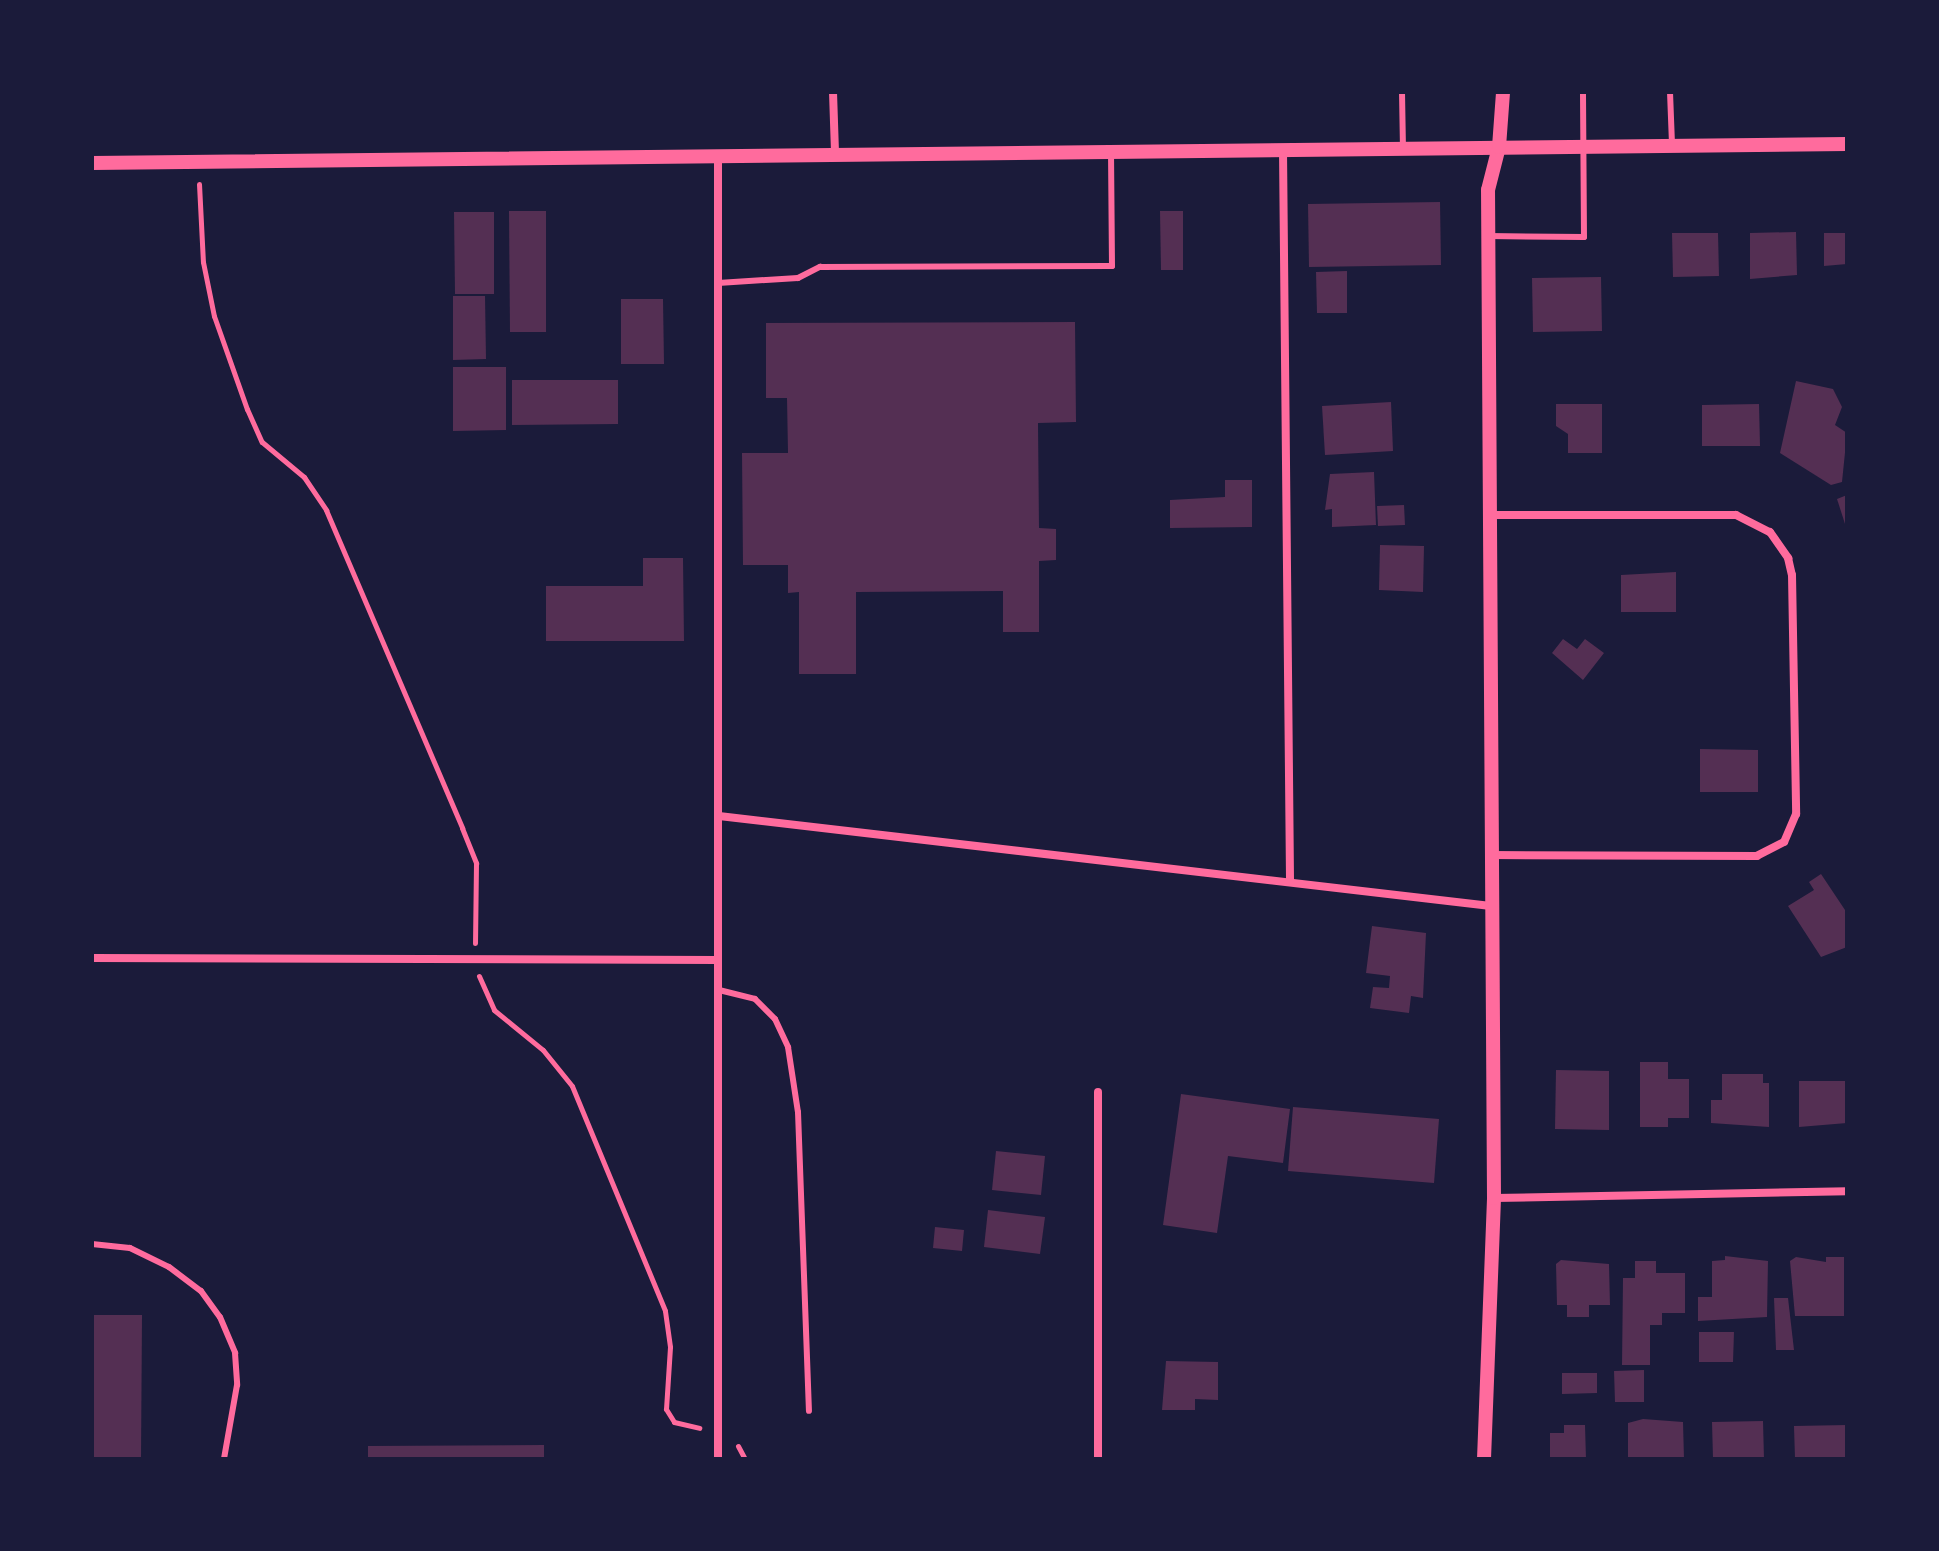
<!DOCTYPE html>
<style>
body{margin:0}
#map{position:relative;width:1939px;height:1551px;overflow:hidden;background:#1b1b3a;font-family:"Fira Sans Condensed",sans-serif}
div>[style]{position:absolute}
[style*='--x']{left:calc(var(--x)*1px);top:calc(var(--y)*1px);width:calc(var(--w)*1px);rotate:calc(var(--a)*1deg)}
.building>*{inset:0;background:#542f53}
.path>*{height:5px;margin:-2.5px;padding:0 2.5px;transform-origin:2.5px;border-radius:2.5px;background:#ff6b9d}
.service>*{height:6px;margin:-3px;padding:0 3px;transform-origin:3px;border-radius:3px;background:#ff6b9d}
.minor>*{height:8px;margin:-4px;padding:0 4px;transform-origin:4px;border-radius:4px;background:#ff6b9d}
.tertiary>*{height:14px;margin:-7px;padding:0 7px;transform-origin:7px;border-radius:7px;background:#ff6b9d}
span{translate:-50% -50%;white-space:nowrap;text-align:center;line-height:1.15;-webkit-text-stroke:7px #1b1b3a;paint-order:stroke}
.frame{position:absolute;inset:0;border:94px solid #1b1b3a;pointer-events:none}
</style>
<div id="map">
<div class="building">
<div style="clip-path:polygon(1440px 202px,1441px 265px,1309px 267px,1308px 204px)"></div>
<div style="clip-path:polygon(509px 211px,546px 211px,546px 332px,510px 332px)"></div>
<div style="clip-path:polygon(1160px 211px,1183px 211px,1183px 270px,1161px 270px)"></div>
<div style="clip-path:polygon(454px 212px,494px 212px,494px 294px,455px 294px)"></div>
<div style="clip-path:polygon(1796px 232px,1797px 275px,1750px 279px,1750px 233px)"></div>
<div style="clip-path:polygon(1672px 233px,1718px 233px,1719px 276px,1673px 277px)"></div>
<div style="clip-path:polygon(1824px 233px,1847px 233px,1847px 264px,1824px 266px)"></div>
<div style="clip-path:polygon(1347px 271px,1347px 313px,1317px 313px,1316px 272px)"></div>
<div style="clip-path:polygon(1601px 277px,1602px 331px,1533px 332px,1532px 278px)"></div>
<div style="clip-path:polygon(453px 296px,485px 296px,486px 359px,453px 360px)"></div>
<div style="clip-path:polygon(621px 299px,663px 299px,664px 364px,621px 364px)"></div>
<div style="clip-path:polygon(1075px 322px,1076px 422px,1038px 423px,1039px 528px,1056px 529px,1056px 560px,1039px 561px,1039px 632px,1003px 632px,1003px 591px,856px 592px,856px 674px,799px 674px,799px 592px,788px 593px,788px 565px,743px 565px,742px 453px,788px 453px,787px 398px,766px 398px,766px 323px)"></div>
<div style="clip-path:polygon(453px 367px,506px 367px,506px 430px,453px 431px)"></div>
<div style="clip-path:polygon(512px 380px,618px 380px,618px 424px,512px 425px)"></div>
<div style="clip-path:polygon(1796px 381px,1833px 389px,1842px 407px,1835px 425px,1847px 433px,1842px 482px,1831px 485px,1780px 453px)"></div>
<div style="clip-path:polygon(1391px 402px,1393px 451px,1325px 455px,1322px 406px)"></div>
<div style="clip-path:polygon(1556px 404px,1602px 404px,1602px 453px,1568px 453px,1568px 434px,1556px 426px)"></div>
<div style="clip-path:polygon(1759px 404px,1760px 446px,1702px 446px,1702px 405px)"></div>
<div style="clip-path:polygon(1374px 472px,1376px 525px,1332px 527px,1332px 509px,1325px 510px,1330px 474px)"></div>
<div style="clip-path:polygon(1225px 480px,1252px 480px,1252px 527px,1170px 528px,1170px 500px,1225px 497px)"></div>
<div style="clip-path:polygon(1847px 495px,1847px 527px,1846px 527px,1837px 499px)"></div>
<div style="clip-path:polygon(1404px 505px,1405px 525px,1378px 526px,1377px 506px)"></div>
<div style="clip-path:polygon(1380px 545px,1424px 546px,1423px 592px,1379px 590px)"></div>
<div style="clip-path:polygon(643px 558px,683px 558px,684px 641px,546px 641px,546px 586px,643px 586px)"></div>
<div style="clip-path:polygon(1676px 572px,1676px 612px,1621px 612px,1621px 575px)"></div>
<div style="clip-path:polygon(1563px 639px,1577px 649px,1585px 639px,1604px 653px,1583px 680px,1552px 653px)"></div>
<div style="clip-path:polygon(1700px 749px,1758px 750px,1758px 792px,1700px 792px)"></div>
<div style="clip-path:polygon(1821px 874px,1847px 913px,1847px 947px,1821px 957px,1788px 906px,1814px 890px,1809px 882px)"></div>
<div style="clip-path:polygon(1372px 926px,1426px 933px,1423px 998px,1411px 996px,1409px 1013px,1370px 1008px,1373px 987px,1389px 988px,1390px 976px,1366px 973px)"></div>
<div style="clip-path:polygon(1640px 1062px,1668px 1062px,1668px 1079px,1689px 1079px,1689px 1118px,1668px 1118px,1668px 1127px,1640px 1127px)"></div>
<div style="clip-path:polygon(1556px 1070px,1609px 1071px,1609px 1130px,1555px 1129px)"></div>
<div style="clip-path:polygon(1722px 1074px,1763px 1074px,1763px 1083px,1769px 1083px,1769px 1127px,1711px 1123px,1711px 1100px,1722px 1100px)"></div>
<div style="clip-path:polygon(1799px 1081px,1847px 1081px,1847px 1123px,1799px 1127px)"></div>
<div style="clip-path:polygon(1181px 1094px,1290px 1109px,1283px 1163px,1228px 1156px,1217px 1233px,1163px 1225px)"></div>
<div style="clip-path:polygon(1293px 1107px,1439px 1119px,1434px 1183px,1288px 1171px)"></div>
<div style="clip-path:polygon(996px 1151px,1045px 1156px,1041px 1195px,992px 1190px)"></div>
<div style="clip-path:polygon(988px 1210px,1045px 1217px,1040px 1254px,984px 1247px)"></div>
<div style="clip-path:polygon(935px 1227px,964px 1230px,962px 1251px,933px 1248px)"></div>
<div style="clip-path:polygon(1725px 1256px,1768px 1261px,1767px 1317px,1698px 1321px,1698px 1297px,1712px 1297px,1712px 1261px,1725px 1260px)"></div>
<div style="clip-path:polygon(1796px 1257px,1826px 1262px,1826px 1257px,1844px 1257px,1844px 1316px,1795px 1316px,1790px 1261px)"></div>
<div style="clip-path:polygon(1561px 1260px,1609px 1264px,1610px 1305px,1589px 1305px,1589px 1317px,1567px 1317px,1567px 1305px,1557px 1305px,1556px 1264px)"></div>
<div style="clip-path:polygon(1635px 1261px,1656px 1261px,1656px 1273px,1685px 1273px,1685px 1313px,1662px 1313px,1662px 1325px,1650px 1325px,1650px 1365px,1622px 1365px,1623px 1278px,1635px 1278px)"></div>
<div style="clip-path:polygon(1774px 1298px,1788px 1298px,1794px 1350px,1776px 1350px)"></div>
<div style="clip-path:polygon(92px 1315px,142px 1315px,141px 1459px,92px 1459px)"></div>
<div style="clip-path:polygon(1699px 1332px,1734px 1332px,1733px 1362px,1699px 1362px)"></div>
<div style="clip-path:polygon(1166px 1361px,1218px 1362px,1218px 1400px,1195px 1399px,1195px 1410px,1162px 1410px)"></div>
<div style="clip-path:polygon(1644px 1370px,1644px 1402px,1615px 1402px,1614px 1371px)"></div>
<div style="clip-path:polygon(1562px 1373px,1597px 1373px,1597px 1393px,1562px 1394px)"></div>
<div style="clip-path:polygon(1643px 1419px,1683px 1422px,1684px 1459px,1628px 1459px,1628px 1423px)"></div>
<div style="clip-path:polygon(1763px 1421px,1764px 1459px,1713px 1459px,1712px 1422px)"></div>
<div style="clip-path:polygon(1564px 1425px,1585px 1425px,1586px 1459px,1550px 1459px,1550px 1433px,1564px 1433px)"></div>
<div style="clip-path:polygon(1847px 1425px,1847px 1459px,1795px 1459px,1794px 1426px)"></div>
<div style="clip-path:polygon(544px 1445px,544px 1459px,368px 1459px,368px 1446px)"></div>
</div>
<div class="path">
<div style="--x:199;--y:184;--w:78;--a:87.1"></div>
<div style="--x:203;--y:262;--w:55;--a:78.5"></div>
<div style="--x:214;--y:316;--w:99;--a:70.5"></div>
<div style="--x:247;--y:409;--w:36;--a:66"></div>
<div style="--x:262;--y:442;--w:55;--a:39.8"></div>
<div style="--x:304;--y:477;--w:40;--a:56"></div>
<div style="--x:326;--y:510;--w:346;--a:66.8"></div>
<div style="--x:462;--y:828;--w:38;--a:68"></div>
<div style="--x:476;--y:863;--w:80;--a:90.7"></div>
<div style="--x:479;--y:976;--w:37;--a:66"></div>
<div style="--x:494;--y:1010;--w:63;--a:39.2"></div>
<div style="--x:543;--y:1050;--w:46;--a:51.1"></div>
<div style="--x:572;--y:1086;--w:243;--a:67.5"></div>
<div style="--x:665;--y:1311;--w:36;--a:82"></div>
<div style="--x:670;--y:1347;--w:62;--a:93.7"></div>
<div style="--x:666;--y:1409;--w:15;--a:58"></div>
<div style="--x:674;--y:1422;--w:26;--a:13"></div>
<div style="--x:738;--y:1446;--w:15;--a:62"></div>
</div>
<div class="service">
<div style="--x:1402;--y:92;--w:55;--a:89"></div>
<div style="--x:1670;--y:92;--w:53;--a:87.8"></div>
<div style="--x:1488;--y:236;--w:96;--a:0.6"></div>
<div style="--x:1584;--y:237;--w:145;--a:-90.4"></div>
<div style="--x:718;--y:283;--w:80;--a:-3.6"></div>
<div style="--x:798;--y:278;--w:25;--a:-27"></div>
<div style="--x:820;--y:267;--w:292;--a:-0.2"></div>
<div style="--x:1112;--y:266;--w:113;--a:-90.5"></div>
<div style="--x:719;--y:990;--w:37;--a:14"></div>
<div style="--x:755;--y:999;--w:28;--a:45"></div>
<div style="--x:775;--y:1019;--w:31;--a:65"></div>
<div style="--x:788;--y:1047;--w:66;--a:81.3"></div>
<div style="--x:798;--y:1112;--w:299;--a:87.9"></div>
<div style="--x:92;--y:1244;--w:38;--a:6"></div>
<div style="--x:130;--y:1248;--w:43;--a:26"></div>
<div style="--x:169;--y:1267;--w:40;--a:37"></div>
<div style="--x:201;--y:1291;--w:32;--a:54"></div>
<div style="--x:220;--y:1317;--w:39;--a:67"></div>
<div style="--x:235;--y:1353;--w:32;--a:86"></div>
<div style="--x:237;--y:1385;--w:75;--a:100"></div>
</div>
<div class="minor">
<div style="--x:833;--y:92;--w:61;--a:88.1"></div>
<div style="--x:1283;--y:150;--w:731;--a:89.45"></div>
<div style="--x:1489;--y:515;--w:247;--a:0"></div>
<div style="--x:1736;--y:515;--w:38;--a:27"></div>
<div style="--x:1770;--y:532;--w:32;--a:55"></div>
<div style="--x:1788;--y:558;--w:17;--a:77"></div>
<div style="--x:1792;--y:575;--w:239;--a:89"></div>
<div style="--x:1796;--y:814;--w:30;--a:113"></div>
<div style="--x:1784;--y:842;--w:30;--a:153"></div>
<div style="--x:1757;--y:856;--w:266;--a:-179.8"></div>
<div style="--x:719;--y:816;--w:777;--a:6.65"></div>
<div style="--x:92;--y:958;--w:626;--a:0.18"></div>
<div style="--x:1494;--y:1198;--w:353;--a:-1.1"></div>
<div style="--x:718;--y:1459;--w:1304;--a:-90"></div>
<div style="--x:1098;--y:1459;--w:367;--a:-90"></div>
</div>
<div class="tertiary">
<div style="--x:92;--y:163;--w:1755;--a:-0.62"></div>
<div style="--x:1484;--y:1459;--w:261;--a:-87.8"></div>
<div style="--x:1494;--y:1198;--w:1008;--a:-90.34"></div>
<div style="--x:1488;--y:190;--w:44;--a:-75.7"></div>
<div style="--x:1499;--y:147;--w:55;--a:-85.8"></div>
</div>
<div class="frame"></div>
</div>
